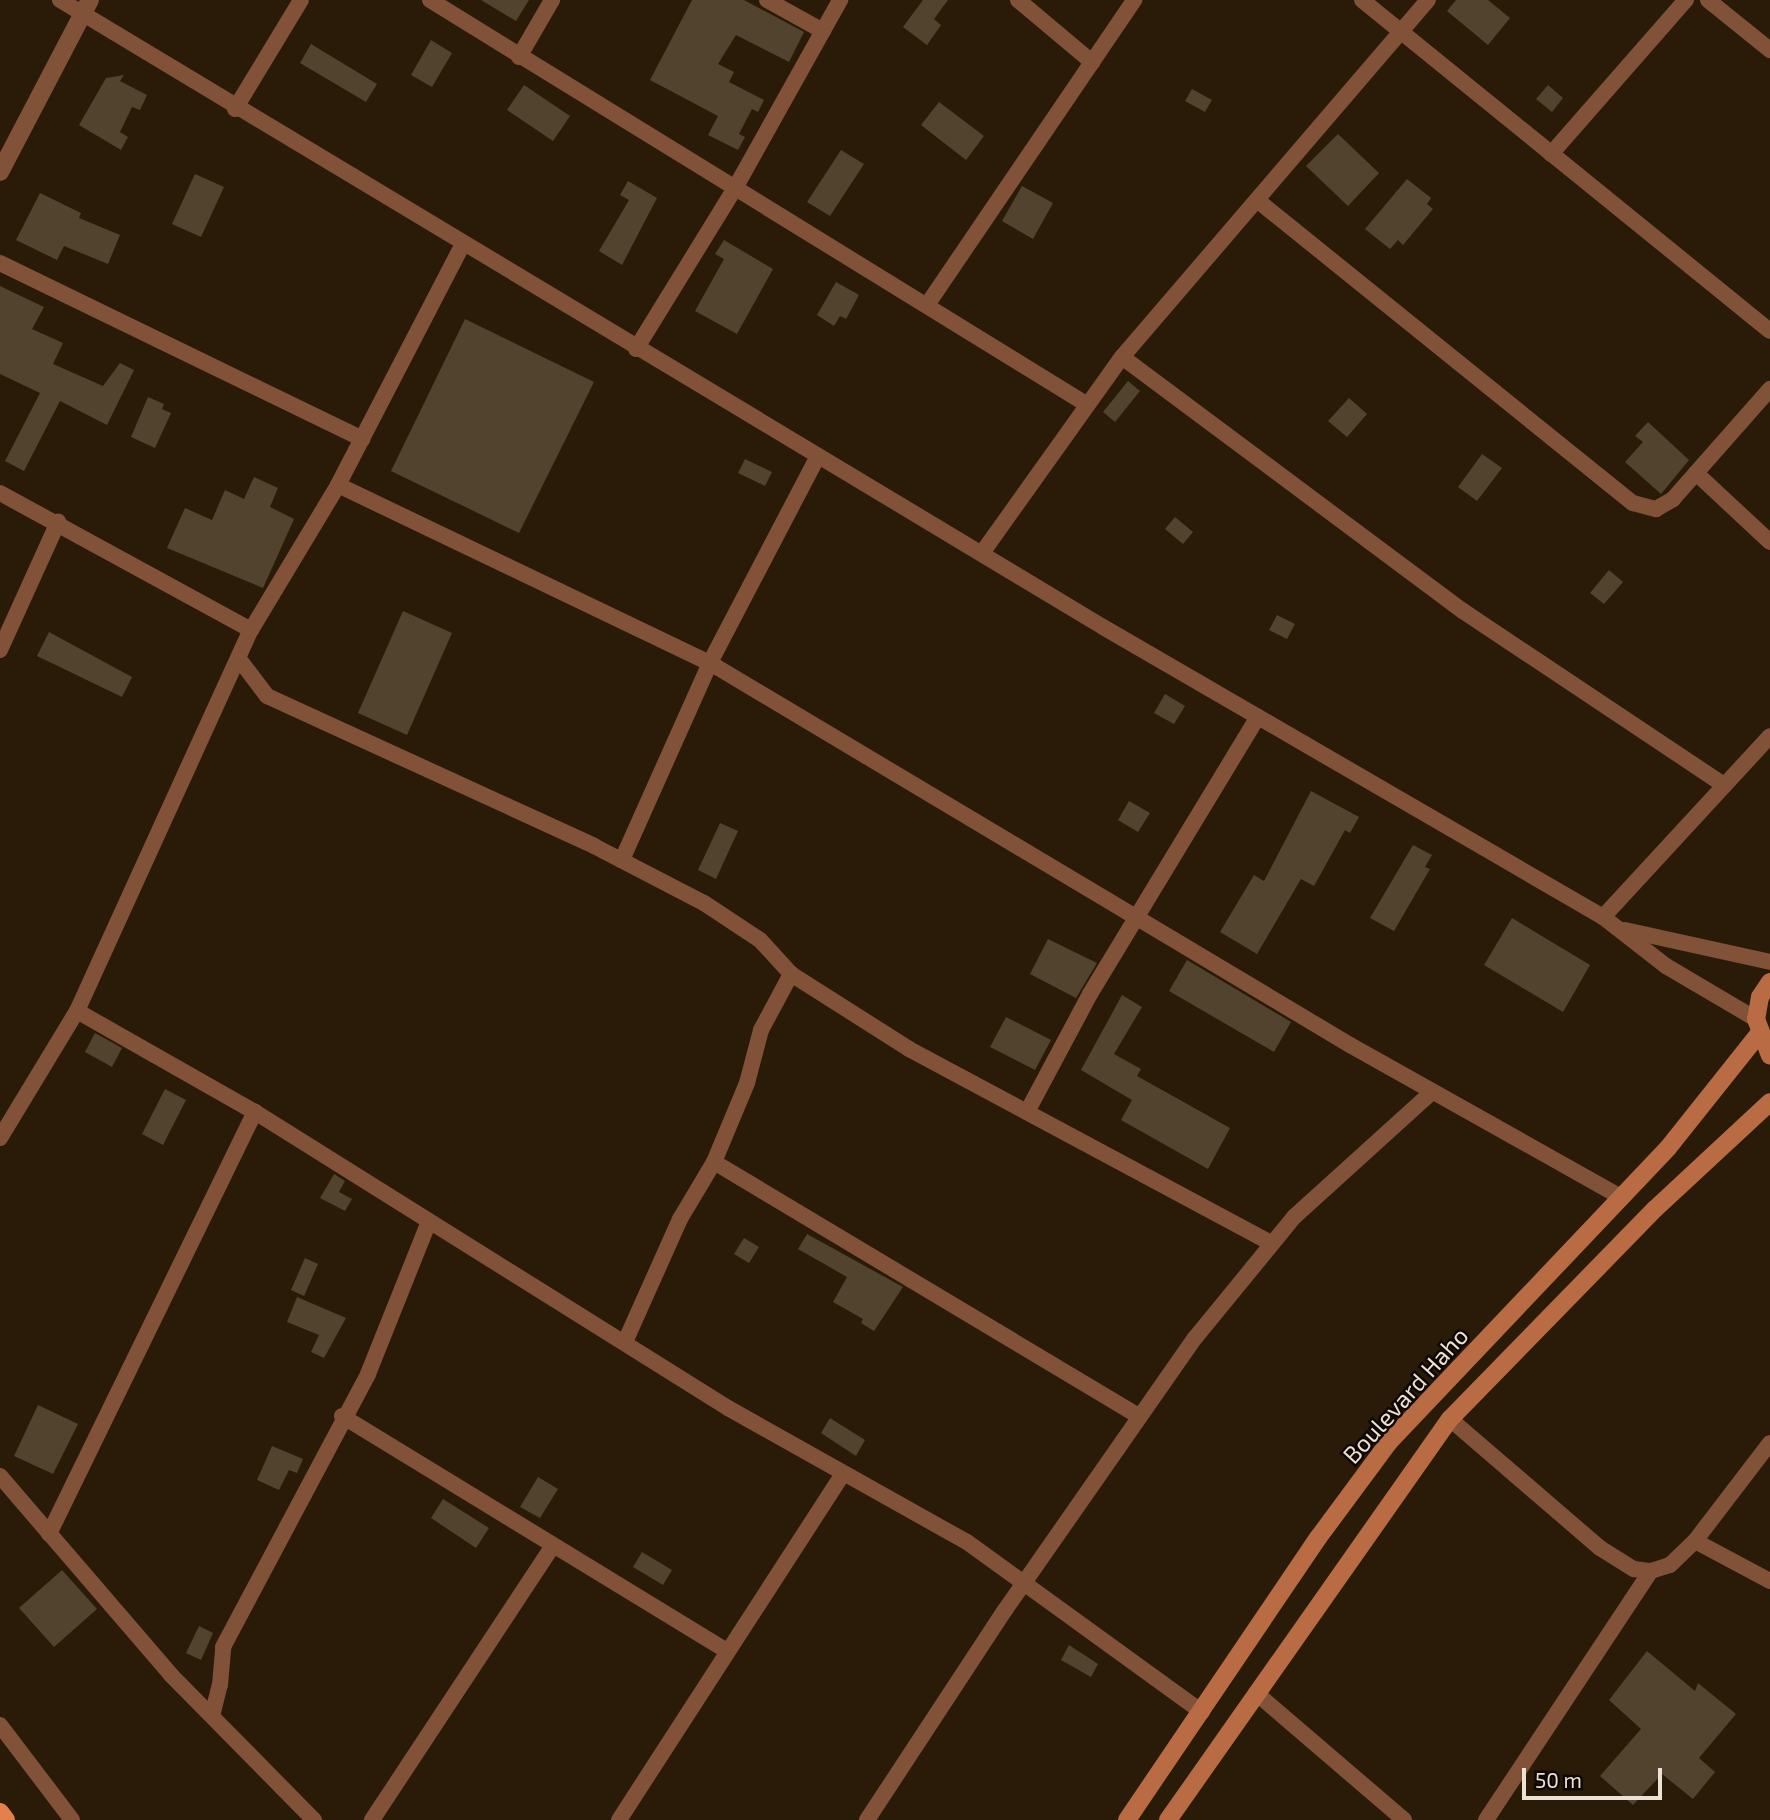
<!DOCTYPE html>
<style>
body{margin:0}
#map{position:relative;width:1770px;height:1820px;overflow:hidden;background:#2a1b08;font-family:"Exo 2",sans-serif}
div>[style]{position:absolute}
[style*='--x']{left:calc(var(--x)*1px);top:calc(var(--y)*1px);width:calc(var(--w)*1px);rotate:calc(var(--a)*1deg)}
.building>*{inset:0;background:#51432d}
.minor>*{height:16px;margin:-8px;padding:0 8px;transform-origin:8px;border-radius:8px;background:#815138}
.tertiary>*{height:18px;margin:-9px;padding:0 9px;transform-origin:9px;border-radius:9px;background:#815138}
.secondary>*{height:18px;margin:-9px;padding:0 9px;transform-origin:9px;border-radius:9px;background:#b96c44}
.primary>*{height:18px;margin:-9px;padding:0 9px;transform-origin:9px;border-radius:9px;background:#e4814b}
span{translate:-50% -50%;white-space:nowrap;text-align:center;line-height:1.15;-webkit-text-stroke:5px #0e0702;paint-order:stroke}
.street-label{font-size:24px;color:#ece1d5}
.scale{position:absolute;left:1522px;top:1768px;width:140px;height:32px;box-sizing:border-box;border:4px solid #ece1d5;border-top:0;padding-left:9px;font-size:21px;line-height:24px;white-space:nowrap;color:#ece1d5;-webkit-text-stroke:5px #0e0702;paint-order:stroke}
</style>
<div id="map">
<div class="building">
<div style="clip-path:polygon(481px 0,529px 0,516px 21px)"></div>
<div style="clip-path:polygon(692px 0,744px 0,804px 32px,789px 62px,736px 35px,718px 64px,734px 72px,729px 82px,764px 100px,758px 112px,752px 109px,739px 134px,745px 137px,738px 150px,708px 135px,718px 116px,650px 80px)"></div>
<div style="clip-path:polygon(923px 0,948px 0,934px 19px,941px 25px,927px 45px,903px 27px)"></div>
<div style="clip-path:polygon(1456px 0,1488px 0,1510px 18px,1488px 45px,1447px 11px)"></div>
<div style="clip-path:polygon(431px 40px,452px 53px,432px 87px,411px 75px)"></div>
<div style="clip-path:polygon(311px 44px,377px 84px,366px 102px,300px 63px)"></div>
<div style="clip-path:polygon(124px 75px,120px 81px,147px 95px,140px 110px,132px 107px,120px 132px,128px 137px,121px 150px,79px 125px,106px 78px)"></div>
<div style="clip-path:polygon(524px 85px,570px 116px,553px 141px,507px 110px)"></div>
<div style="clip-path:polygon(1548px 85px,1563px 98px,1552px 112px,1536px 99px)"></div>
<div style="clip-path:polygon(1192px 89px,1212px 100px,1205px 112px,1185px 101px)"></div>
<div style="clip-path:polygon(939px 102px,984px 136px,966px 160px,921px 125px)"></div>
<div style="clip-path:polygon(1338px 134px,1379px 173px,1348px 206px,1306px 166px)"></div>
<div style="clip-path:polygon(841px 150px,864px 164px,830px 216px,807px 202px)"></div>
<div style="clip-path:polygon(195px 174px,224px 187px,201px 237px,172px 224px)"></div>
<div style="clip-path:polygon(1407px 179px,1431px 198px,1427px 204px,1433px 209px,1403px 245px,1398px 240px,1390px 249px,1365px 229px)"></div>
<div style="clip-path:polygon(628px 181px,657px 198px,622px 265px,599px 251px,629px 200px,620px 195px)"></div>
<div style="clip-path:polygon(1022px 186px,1053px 203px,1033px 239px,1002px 221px)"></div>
<div style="clip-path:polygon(40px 193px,81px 213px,79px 218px,120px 235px,108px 264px,64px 246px,57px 260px,16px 240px)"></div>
<div style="clip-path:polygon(724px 240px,773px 269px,737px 334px,695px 311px,724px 259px,715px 254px)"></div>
<div style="clip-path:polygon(836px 282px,859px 295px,846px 319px,840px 316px,834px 326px,817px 315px)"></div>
<div style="clip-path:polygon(0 286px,44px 307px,32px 329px,63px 343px,53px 364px,103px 386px,120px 363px,134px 370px,107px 425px,60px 401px,24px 471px,5px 461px,40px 393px,0 374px)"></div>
<div style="clip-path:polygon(465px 319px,594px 382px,519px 533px,391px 471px)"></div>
<div style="clip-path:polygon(1128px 381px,1140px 391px,1115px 422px,1103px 412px)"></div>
<div style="clip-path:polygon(148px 397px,164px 404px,162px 409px,171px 413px,155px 448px,131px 437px)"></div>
<div style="clip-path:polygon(1349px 398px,1367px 414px,1347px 437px,1328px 421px)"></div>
<div style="clip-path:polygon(1648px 422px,1689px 460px,1661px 494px,1625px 462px,1643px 442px,1635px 436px)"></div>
<div style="clip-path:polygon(1482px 454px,1502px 468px,1477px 501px,1458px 487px)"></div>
<div style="clip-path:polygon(745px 459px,772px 472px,765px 486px,738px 473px)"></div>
<div style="clip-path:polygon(254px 477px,278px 488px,270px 507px,294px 519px,263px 588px,167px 548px,185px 508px,212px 520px,225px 490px,244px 499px)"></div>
<div style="clip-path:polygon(1175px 517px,1193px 532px,1183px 544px,1165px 529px)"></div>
<div style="clip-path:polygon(1609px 570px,1623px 582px,1604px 604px,1590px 593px)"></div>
<div style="clip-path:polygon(403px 611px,452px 633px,407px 735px,358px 713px)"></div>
<div style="clip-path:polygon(1277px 615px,1295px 624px,1287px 639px,1269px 630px)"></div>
<div style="clip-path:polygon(49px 632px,132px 677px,122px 697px,37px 656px)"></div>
<div style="clip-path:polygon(1165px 694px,1185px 706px,1174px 724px,1154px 713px)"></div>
<div style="clip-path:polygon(1311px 791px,1359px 817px,1350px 833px,1345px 830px,1314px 886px,1301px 879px,1257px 954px,1220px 932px,1254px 875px,1264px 881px)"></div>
<div style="clip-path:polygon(1129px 801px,1150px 813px,1138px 832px,1118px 820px)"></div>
<div style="clip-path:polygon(720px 823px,738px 831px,716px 879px,698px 870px)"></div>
<div style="clip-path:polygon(1413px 845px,1432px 855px,1425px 867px,1430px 869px,1394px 931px,1370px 918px)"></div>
<div style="clip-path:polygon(1512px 918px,1590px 965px,1563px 1012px,1484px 965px)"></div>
<div style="clip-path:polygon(1048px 939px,1097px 963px,1076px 998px,1030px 974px)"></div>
<div style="clip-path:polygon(1187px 960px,1291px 1022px,1274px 1052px,1169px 991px)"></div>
<div style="clip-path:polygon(1122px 995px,1142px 1007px,1114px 1054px,1141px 1069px,1137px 1076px,1230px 1128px,1208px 1169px,1121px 1120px,1132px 1100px,1081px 1070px)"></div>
<div style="clip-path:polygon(1006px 1017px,1051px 1040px,1035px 1070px,990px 1047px)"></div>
<div style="clip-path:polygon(95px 1033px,122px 1048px,112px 1067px,85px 1052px)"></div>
<div style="clip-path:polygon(165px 1089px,186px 1100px,163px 1145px,142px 1134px)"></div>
<div style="clip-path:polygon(334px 1174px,345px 1181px,339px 1192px,352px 1199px,345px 1211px,320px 1198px)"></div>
<div style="clip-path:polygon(807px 1234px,903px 1287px,874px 1331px,861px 1323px,863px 1319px,833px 1302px,847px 1277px,798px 1249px)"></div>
<div style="clip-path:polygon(744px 1238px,759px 1247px,749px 1263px,734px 1254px)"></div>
<div style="clip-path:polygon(305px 1258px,318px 1264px,304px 1296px,291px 1290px)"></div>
<div style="clip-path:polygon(297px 1297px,346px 1318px,324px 1358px,311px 1352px,319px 1335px,287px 1322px)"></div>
<div style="clip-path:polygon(38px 1405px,78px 1424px,53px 1474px,14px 1456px)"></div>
<div style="clip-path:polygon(830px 1418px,865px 1440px,856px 1456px,821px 1433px)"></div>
<div style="clip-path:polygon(272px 1446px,303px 1459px,297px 1473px,289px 1470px,279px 1490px,257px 1480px)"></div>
<div style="clip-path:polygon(538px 1477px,558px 1489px,540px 1518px,520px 1507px)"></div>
<div style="clip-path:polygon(443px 1499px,489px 1528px,476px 1548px,431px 1518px)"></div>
<div style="clip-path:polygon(642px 1552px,672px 1570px,663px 1585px,633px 1567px)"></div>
<div style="clip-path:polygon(62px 1570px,97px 1609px,54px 1647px,19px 1608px)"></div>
<div style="clip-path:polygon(199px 1626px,213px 1633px,201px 1660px,186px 1653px)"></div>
<div style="clip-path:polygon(1069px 1645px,1098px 1664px,1091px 1677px,1061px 1660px)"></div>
<div style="clip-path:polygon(1647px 1651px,1695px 1691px,1698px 1683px,1736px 1714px,1699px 1758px,1715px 1772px,1693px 1799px,1662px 1774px,1633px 1805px,1600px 1776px,1641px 1729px,1609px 1700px)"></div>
</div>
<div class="minor">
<div style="--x:60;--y:0;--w:1217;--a:31.01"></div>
<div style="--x:1103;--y:627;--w:578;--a:30.11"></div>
<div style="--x:1603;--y:917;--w:80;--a:37.9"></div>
<div style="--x:1666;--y:966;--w:104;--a:30.5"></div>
<div style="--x:430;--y:0;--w:770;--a:31.63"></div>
<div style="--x:767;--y:0;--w:64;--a:29"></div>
<div style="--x:1018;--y:0;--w:97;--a:40"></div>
<div style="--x:1362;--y:0;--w:525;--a:39.05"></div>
<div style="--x:1708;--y:0;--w:80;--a:38.9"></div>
<div style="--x:519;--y:57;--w:66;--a:-59.9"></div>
<div style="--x:235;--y:109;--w:127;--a:-58.8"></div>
<div style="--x:1551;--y:154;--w:205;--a:-48.8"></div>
<div style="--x:1257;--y:200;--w:483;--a:38.9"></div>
<div style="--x:1633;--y:503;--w:24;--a:15"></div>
<div style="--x:1656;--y:509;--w:20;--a:-30"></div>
<div style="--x:1673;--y:499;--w:147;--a:-48.6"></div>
<div style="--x:0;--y:263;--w:403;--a:25.9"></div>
<div style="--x:927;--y:305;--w:369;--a:-55.8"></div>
<div style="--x:636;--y:349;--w:187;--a:-58.4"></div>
<div style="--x:734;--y:190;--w:218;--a:-60.8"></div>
<div style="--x:1122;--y:357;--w:425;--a:36.7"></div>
<div style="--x:1463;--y:611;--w:314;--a:33.7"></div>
<div style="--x:818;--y:456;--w:233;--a:117.6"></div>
<div style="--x:710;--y:663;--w:745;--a:30.83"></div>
<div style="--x:1350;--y:1045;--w:311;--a:29.3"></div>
<div style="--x:1696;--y:473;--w:101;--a:43"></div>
<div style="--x:338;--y:485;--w:412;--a:25.6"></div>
<div style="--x:710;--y:663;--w:216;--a:114.1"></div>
<div style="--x:0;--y:493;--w:286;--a:28.6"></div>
<div style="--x:982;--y:553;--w:241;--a:-54.5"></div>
<div style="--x:1122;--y:357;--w:470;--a:-49.4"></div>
<div style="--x:0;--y:650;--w:141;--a:-65.6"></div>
<div style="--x:239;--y:659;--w:46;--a:52.9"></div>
<div style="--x:267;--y:696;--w:360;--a:24.6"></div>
<div style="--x:594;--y:846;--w:124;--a:27.4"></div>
<div style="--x:704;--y:903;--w:67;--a:33.5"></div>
<div style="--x:760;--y:940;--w:46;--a:47.6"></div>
<div style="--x:791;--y:974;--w:140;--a:32.4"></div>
<div style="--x:909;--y:1049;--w:411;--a:28.2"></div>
<div style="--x:1603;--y:917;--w:246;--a:-47.3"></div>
<div style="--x:1625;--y:930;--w:148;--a:12.4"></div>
<div style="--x:77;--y:1011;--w:205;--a:29.6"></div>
<div style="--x:255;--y:1112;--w:558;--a:32.04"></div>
<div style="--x:728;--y:1408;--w:274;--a:29.3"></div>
<div style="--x:967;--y:1542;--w:290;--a:35.9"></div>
<div style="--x:1027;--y:1112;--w:134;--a:-61.9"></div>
<div style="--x:1090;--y:994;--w:324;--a:-58.8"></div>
<div style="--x:0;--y:1138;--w:149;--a:-58.8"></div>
<div style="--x:77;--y:1011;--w:419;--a:-65.5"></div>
<div style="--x:251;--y:630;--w:169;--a:-59"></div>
<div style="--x:338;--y:485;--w:271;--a:-62.6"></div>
<div style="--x:714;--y:1162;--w:496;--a:30.9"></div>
<div style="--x:625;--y:1342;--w:135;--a:-65.9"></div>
<div style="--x:680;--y:1219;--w:66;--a:-59.2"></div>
<div style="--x:714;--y:1162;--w:86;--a:-67.3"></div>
<div style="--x:747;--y:1083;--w:55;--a:-75.2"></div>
<div style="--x:761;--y:1030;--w:64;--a:-61.8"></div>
<div style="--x:342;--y:1416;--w:451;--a:31.4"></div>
<div style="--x:1450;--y:1419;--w:198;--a:40.7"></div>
<div style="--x:1600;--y:1548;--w:40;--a:32"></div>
<div style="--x:1634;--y:1569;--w:17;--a:7"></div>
<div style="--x:1651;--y:1571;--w:20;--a:-18"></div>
<div style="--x:1670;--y:1565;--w:35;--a:-44"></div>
<div style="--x:1695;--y:1541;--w:123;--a:-52.6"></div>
<div style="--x:0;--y:1476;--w:262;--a:49.3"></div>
<div style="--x:171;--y:1675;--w:204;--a:45.4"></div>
<div style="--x:49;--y:1534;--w:470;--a:-64"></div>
<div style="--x:1695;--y:1541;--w:85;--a:28.1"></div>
<div style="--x:1256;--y:1693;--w:195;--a:40.6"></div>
<div style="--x:212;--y:1716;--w:32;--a:-76"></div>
<div style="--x:220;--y:1685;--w:38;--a:-85"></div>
<div style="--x:223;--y:1647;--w:309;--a:-62"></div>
<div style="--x:368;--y:1374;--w:162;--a:-68.2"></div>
<div style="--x:0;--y:1725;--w:119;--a:52.8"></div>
<div style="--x:372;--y:1820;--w:329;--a:-56.6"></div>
<div style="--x:619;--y:1820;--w:412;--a:-57.1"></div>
<div style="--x:867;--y:1820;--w:251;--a:-56.7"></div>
<div style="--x:1005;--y:1610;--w:332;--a:-55.1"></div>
<div style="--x:1195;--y:1338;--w:156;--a:-50.7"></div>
<div style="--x:1294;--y:1217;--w:186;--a:-42.2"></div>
<div style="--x:1486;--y:1820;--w:299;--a:-56.5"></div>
</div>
<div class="tertiary">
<div style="--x:0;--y:172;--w:194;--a:-62.4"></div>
</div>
<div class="secondary">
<div style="--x:1770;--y:982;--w:18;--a:124"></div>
<div style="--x:1760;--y:997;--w:22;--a:100"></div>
<div style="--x:1756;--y:1019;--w:39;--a:69"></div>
<div style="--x:1127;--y:1820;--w:341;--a:-55.9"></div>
<div style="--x:1318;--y:1538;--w:119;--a:-53.5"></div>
<div style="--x:1389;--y:1442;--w:405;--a:-46.5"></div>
<div style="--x:1668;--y:1148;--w:144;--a:-51.5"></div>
<div style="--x:1168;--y:1820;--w:490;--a:-54.9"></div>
<div style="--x:1450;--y:1419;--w:293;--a:-45.7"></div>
<div style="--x:1655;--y:1209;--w:157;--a:-42.9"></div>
</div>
<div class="primary">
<div style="--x:0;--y:1812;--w:10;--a:53"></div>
</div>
<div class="street-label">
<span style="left:1405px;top:1395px;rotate:-48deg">Boulevard Haho</span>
</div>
<div class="scale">50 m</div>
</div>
